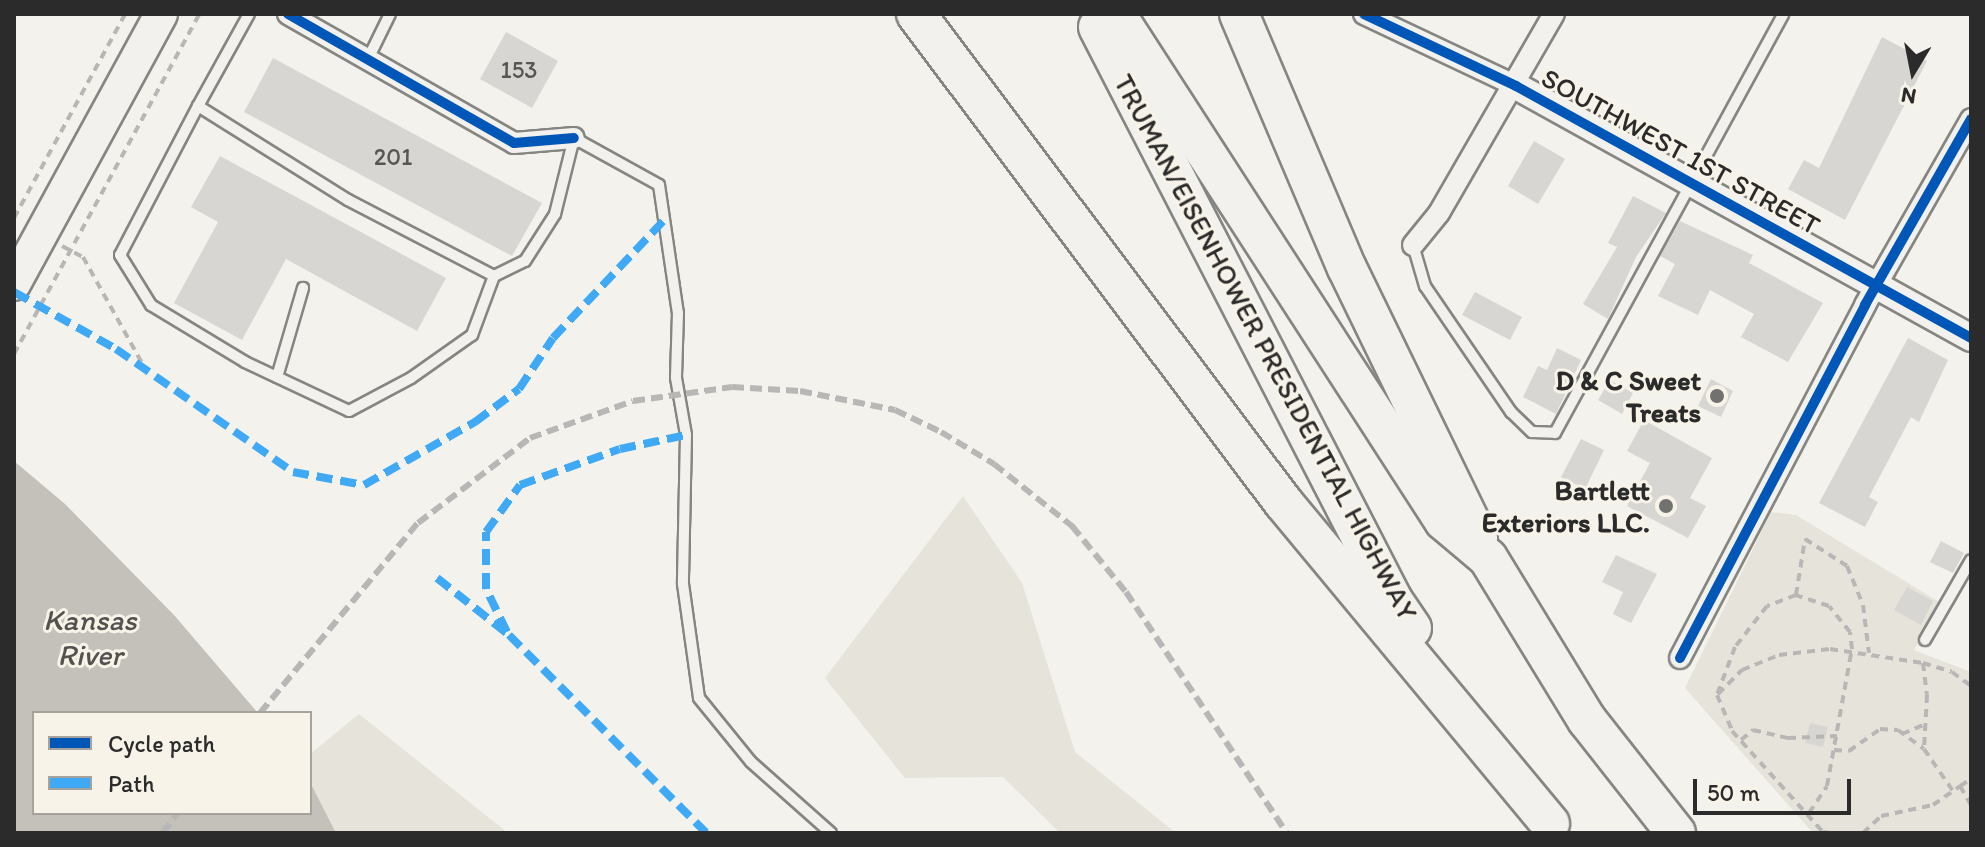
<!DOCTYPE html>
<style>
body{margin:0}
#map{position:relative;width:1985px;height:847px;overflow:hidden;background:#f4f2ec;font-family:Itim,sans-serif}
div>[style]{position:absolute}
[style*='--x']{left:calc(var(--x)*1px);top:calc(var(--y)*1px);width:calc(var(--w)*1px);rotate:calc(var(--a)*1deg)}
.green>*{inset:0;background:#e6e3da}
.water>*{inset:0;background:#c4c1ba}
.building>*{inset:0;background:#d7d6d2}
.path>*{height:4px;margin-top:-2px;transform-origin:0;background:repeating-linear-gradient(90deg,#b8b7b5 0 8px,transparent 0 14px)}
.roads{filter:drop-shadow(2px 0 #858582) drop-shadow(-2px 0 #858582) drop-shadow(0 2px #858582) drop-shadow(0 -2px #858582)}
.service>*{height:10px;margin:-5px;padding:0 5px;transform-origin:5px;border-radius:5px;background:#f2f1ed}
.minor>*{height:20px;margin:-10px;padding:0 10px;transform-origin:10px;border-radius:10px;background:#f2f1ed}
.tertiary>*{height:26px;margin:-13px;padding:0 13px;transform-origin:13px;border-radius:13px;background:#f2f1ed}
.motorway>*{height:38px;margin:-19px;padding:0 19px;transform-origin:19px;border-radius:19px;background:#f2f1ed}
.rail>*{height:6px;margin-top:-3px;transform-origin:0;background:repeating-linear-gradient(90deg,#b8b7b5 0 12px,transparent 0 18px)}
.path-bridge>*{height:4px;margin-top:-2px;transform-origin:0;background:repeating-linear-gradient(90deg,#b8b7b5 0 8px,transparent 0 14px)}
.bridges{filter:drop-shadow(2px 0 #858582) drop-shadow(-2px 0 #858582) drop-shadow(0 2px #858582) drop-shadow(0 -2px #858582)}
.primary-bridge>*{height:32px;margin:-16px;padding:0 16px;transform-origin:16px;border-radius:16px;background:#f2f1ed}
.quiet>*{height:8px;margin-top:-4px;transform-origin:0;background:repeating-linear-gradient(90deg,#3fa9f5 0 16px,transparent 0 24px)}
.cycleway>*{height:10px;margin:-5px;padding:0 5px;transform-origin:5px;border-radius:5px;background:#0057b8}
.dots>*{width:22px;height:22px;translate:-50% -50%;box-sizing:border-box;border:4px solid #f7f3e8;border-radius:50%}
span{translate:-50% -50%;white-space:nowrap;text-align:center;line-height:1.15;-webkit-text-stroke:6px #f7f3e8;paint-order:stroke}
.number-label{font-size:24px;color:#565655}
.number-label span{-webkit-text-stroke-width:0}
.street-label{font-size:28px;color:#2b2b2b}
.poi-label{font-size:28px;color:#2b2b2b;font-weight:700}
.right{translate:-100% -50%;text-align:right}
.water-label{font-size:30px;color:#53524f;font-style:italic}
.frame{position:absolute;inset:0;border:16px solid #2b2b2b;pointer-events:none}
.legend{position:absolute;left:32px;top:711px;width:280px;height:104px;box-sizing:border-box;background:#f7f3e8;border:2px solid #a5a39c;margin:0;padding:10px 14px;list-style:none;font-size:24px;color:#2b2b2b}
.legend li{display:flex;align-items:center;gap:16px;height:40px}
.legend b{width:40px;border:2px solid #a5a39c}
.north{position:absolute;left:1873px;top:32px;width:80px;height:80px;-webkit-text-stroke:6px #f7f3e8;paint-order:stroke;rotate:190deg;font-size:22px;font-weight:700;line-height:32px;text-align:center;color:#2b2b2b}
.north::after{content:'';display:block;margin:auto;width:28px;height:36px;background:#2b2b2b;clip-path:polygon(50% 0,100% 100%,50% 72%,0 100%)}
.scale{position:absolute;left:1693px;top:779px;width:158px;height:36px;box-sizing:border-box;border:4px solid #2b2b2b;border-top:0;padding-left:10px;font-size:24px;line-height:28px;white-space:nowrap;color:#2b2b2b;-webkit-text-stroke:6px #f7f3e8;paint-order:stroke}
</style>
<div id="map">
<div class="green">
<div style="clip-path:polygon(963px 496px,1022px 583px,1075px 752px,1176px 833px,1060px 833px,1003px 777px,905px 778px,825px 678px)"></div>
<div style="clip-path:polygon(1771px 512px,1796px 515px,1941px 603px,1914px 650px,1971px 672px,1971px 833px,1813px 833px,1685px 688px)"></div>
<div style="clip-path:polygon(359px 714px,508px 833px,336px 833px,310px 782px,310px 754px)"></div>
</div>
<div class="water">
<div style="clip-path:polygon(14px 461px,65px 504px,174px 615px,258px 713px,34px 713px,34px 813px,310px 813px,310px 782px,336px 833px,14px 833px)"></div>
</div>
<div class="building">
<div style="clip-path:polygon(506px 32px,558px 61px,532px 108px,480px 79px)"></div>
<div style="clip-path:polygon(1882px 37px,1927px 61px,1845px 220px,1788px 189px,1804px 160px,1819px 168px)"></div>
<div style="clip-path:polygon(273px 58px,542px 203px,512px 256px,244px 112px)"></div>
<div style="clip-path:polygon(1534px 141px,1565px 159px,1538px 204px,1508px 186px)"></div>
<div style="clip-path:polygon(220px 156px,446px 278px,417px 331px,286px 259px,242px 340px,174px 303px,218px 222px,191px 207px)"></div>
<div style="clip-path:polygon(1633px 196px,1666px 213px,1636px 257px,1608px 319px,1583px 304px,1617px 247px,1608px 243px)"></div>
<div style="clip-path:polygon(1680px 221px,1753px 255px,1749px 263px,1823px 303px,1788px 362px,1741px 337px,1754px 314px,1710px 290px,1698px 315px,1658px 296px,1675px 264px,1660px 256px)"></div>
<div style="clip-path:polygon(1475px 292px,1522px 317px,1510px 340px,1462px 315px)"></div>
<div style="clip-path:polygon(1908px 338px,1948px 360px,1919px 422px,1911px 417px,1869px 497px,1878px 502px,1865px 527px,1819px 503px)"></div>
<div style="clip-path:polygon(1557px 348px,1581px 360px,1556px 414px,1523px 397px,1538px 366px,1547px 370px)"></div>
<div style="clip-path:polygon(1711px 379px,1733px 391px,1721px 417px,1698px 406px)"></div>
<div style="clip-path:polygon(1610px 380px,1633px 393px,1622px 414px,1598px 400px)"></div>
<div style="clip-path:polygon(1644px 420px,1712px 458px,1690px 498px,1706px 506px,1688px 538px,1627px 506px,1650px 463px,1627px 451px)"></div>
<div style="clip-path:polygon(1581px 439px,1604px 450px,1585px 489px,1561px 477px)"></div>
<div style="clip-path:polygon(1941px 541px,1964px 553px,1953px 573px,1930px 562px)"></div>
<div style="clip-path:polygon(1616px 555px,1657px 574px,1631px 623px,1613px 614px,1623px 592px,1602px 582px)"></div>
<div style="clip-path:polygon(1907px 587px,1933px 601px,1921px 625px,1894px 610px)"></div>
<div style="clip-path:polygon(1810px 723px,1828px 727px,1823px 747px,1805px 743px)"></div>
</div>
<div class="path">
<div style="--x:14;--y:218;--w:232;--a:-61.4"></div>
<div style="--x:62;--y:246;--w:24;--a:28"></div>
<div style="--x:83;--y:257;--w:129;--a:60.9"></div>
<div style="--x:1796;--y:595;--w:57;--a:-80.9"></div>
<div style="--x:1805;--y:539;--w:50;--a:32.7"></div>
<div style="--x:1847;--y:566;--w:42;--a:67.7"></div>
<div style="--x:1863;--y:605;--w:48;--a:82.9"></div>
<div style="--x:1923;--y:663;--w:32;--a:83"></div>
<div style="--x:1927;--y:695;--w:54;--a:93.2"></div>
<div style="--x:1924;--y:749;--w:51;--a:55.4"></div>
<div style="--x:1718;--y:694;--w:34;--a:-45"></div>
<div style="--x:1742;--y:670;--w:40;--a:-22"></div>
<div style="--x:1779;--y:655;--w:51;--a:-6.7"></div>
<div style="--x:1830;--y:649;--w:94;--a:8.6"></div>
<div style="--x:1923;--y:663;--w:30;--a:17"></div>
<div style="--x:1952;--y:672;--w:24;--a:36"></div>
<div style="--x:1902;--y:734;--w:26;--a:-23"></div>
<div style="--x:1741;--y:740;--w:16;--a:-40"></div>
<div style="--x:1753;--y:730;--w:36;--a:13"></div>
<div style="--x:1788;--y:738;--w:49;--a:-2.3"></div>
<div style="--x:1834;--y:750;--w:15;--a:4"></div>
<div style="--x:1849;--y:751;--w:38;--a:-35"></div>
<div style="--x:1880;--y:729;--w:18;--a:3"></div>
<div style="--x:1898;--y:730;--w:32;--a:36"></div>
<div style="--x:1960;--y:786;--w:13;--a:-32"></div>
<div style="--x:1809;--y:813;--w:32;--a:-56"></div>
<div style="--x:1827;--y:786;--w:139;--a:-79.7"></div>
<div style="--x:1852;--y:649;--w:17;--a:-97"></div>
<div style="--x:1850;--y:632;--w:33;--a:-129"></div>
<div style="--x:1829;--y:606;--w:35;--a:-162"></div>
<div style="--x:1796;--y:595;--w:31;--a:159"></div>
<div style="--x:1767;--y:606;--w:52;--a:128"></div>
<div style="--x:1735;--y:647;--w:51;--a:110.6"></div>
<div style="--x:1717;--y:695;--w:39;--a:67"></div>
<div style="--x:1732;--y:731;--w:136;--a:48"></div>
<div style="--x:1823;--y:832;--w:7;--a:8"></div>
<div style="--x:1863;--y:833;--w:25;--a:-43"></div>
<div style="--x:1881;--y:816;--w:53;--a:-11.9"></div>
<div style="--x:1933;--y:805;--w:33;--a:-35"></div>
<div style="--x:1960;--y:786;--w:22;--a:60"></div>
</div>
<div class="roads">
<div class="service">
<div style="--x:249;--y:14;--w:105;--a:119"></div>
<div style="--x:198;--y:106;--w:177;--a:32.1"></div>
<div style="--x:348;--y:200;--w:165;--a:27.5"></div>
<div style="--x:494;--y:276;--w:34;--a:-26"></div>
<div style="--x:525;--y:261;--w:56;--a:-57.4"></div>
<div style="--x:555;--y:214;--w:78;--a:-76"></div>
<div style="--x:574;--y:138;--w:97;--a:28.9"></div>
<div style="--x:659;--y:185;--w:129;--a:81.6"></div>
<div style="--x:678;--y:313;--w:65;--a:91.8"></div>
<div style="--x:676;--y:378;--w:58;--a:80"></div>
<div style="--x:686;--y:435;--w:149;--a:91.2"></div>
<div style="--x:683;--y:584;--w:115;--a:82"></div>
<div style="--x:699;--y:698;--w:82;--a:50.9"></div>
<div style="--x:751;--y:762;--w:107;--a:41.6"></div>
<div style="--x:367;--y:61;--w:52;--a:-63.9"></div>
<div style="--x:198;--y:106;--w:168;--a:117.6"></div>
<div style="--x:120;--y:255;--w:59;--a:58.2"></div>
<div style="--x:151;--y:305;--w:110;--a:31.2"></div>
<div style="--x:245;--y:362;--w:115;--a:25.2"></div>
<div style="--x:349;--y:411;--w:70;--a:-28"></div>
<div style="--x:411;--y:378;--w:75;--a:-35.2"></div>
<div style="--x:472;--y:335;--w:63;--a:-69.6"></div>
<div style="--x:1413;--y:245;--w:43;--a:73.7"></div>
<div style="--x:1425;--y:286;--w:153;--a:55.7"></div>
<div style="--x:1511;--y:412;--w:29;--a:44"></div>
<div style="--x:1532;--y:432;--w:23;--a:2"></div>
<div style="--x:1555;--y:433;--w:477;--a:-61.4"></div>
<div style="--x:277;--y:377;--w:93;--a:-73.7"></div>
<div style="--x:1925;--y:640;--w:92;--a:-60.1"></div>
</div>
<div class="minor">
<div style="--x:288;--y:14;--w:260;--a:29.7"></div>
<div style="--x:514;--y:143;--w:60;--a:-4.8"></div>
<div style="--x:1364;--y:14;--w:168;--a:25.3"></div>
<div style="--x:1413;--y:245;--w:41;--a:-50.9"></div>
<div style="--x:1439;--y:213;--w:230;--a:-60"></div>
<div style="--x:1680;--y:658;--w:399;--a:-62.3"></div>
<div style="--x:1865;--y:305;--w:214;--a:-60.3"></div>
</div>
<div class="tertiary">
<div style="--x:1516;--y:86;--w:520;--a:28.98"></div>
</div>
<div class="motorway">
<div style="--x:916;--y:14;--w:611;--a:53.06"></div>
<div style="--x:1283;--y:502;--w:418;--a:50.3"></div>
<div style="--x:1116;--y:14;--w:604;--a:57.1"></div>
<div style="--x:1444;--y:521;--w:57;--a:40.1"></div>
<div style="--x:1488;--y:558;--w:190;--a:58.6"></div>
<div style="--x:1587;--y:720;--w:144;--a:51.8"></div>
<div style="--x:1239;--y:14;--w:276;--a:67"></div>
<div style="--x:1347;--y:268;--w:300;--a:64.1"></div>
<div style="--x:1098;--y:27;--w:644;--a:62.76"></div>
<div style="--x:1393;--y:600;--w:34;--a:56"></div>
</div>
</div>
<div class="rail">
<div style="--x:260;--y:713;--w:247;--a:-50.3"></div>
<div style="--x:418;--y:523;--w:141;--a:-37.2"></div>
<div style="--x:530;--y:438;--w:109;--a:-19.8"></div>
<div style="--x:633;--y:401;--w:100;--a:-8"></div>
<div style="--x:732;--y:387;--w:68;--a:3.4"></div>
<div style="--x:800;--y:391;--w:97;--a:11.3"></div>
<div style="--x:895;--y:410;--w:51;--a:25.6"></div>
<div style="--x:941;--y:432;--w:62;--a:31.1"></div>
<div style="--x:994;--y:464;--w:100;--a:38.5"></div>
<div style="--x:1072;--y:526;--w:85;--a:50.7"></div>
<div style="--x:1126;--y:592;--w:290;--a:56.3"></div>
<div style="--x:162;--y:833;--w:26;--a:-51"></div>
</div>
<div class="path-bridge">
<div style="--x:14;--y:354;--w:387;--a:-61.4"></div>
</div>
<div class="bridges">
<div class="primary-bridge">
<div style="--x:14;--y:284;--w:307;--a:-61.4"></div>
</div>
</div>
<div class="quiet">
<div style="--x:14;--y:292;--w:117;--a:29.2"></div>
<div style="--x:116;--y:349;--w:216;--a:34.8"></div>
<div style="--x:293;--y:472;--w:72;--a:10.4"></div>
<div style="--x:364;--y:485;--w:128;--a:-29.6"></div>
<div style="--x:475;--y:422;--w:55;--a:-36.9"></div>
<div style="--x:519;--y:389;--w:61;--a:-56.3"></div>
<div style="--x:553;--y:338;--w:163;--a:-46.7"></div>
<div style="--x:437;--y:578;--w:92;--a:38.4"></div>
<div style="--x:509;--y:635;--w:279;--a:45.1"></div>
<div style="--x:507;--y:632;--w:48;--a:-116"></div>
<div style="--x:486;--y:589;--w:57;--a:-90"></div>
<div style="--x:486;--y:532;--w:58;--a:-54.1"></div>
<div style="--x:520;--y:485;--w:106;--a:-19.8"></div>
<div style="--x:620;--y:449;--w:67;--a:-12"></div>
</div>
<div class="cycleway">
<div style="--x:288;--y:14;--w:260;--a:29.7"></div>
<div style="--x:514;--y:143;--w:60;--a:-4.8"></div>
<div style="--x:1364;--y:14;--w:168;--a:25.3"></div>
<div style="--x:1516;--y:86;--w:520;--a:28.98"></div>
<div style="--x:1680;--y:658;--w:399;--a:-62.3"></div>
<div style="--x:1865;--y:305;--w:214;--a:-60.3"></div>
</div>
<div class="dots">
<div style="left:1717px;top:396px;background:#71716f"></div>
<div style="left:1666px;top:506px;background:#71716f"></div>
</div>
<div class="number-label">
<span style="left:519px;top:70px">153</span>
<span style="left:393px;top:157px">201</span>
</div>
<div class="street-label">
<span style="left:1681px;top:151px;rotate:29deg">SOUTHWEST 1ST STREET</span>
<span style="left:1266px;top:347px;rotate:62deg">TRUMAN/EISENHOWER PRESIDENTIAL HIGHWAY</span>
</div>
<div class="poi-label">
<span class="right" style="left:1701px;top:396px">D &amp; C Sweet<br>Treats</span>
<span class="right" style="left:1650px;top:506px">Bartlett<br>Exteriors LLC.</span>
</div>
<div class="water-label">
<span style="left:90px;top:637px">Kansas<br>River</span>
</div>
<div class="frame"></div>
<ul class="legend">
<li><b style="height:10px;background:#0057b8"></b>Cycle path</li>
<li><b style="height:10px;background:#3fa9f5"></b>Path</li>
</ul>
<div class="north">N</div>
<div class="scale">50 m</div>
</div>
